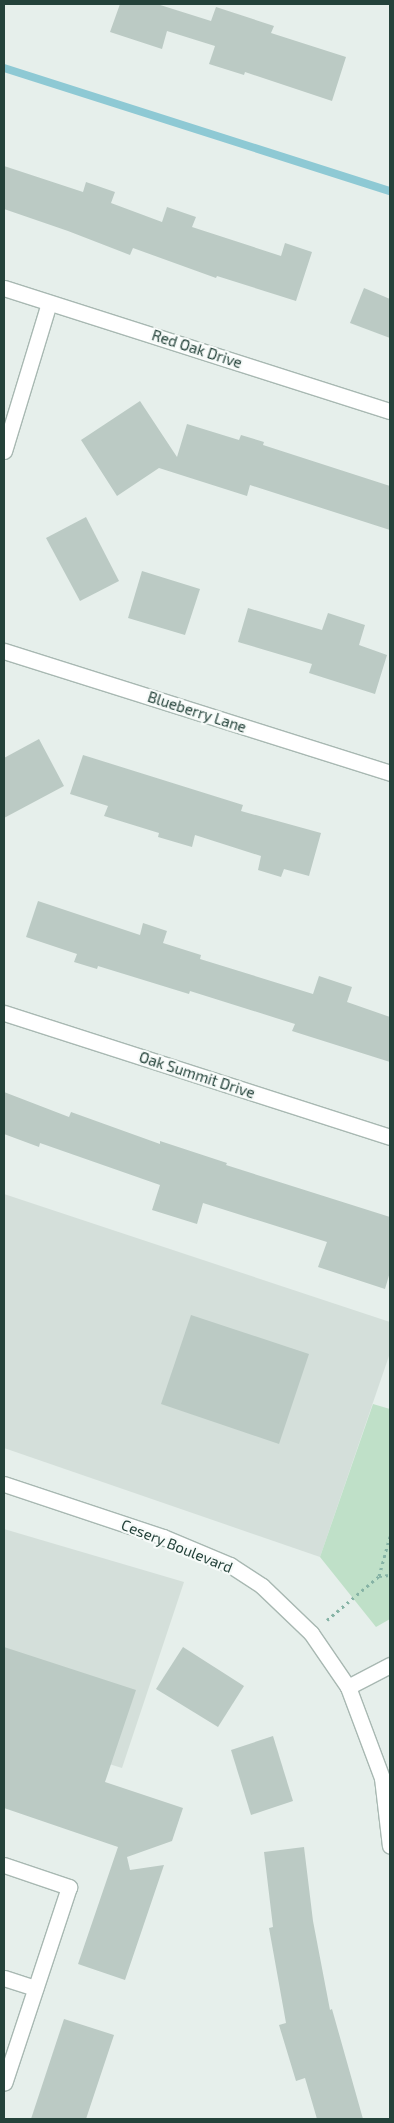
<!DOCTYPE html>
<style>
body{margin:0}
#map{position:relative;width:394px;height:2123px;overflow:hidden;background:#e6efeb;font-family:"Exo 2",sans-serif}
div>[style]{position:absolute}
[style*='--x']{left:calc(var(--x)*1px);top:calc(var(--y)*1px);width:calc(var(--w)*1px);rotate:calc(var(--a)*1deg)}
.built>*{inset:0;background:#d4dfda}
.green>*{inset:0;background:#bfe0c8}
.stream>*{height:8px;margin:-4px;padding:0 4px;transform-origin:4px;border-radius:4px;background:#8ec9d4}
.building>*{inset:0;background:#bbcac4}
.path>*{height:3px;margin-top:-1.5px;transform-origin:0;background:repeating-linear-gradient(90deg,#86b3a5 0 2.5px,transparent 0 6.5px)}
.roads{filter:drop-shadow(1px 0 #a8b8b2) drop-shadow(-1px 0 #a8b8b2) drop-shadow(0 1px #a8b8b2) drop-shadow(0 -1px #a8b8b2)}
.minor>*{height:15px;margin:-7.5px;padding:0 7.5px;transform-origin:7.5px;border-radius:7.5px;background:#fff}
.secondary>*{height:15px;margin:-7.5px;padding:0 7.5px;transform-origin:7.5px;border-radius:7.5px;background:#fff}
span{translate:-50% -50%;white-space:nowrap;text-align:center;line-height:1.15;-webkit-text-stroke:4.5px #f7fbf9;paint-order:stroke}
.street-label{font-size:15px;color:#24423a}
.frame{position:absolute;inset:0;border:5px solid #24423a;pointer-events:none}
</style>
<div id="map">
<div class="built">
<div style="clip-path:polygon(4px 1194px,390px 1322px,390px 1353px,320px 1557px,4px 1448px)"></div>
<div style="clip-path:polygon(4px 1529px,184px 1582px,122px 1768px,4px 1731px)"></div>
</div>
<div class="green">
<div style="clip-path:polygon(373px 1404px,390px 1409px,390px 1619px,376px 1627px,320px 1557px)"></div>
</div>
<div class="stream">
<div style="--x:4;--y:68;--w:405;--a:17.7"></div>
</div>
<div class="building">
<div style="clip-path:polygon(120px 4px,157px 4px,211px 21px,216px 7px,274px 26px,271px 33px,346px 57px,332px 101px,245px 72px,244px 75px,209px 64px,215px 46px,167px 31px,162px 49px,110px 32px)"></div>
<div style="clip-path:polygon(4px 166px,83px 192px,86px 182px,115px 192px,111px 203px,162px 222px,167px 207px,196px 217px,192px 227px,281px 256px,285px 243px,312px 252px,296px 301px,217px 276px,216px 278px,133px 248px,130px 255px,68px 231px,4px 209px)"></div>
<div style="clip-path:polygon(364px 288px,390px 299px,390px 338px,350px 323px)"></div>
<div style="clip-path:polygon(140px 401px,177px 457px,187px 424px,239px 440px,241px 435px,264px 442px,263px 445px,390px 486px,390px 530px,250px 485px,247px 496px,159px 468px,117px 496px,81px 440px)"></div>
<div style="clip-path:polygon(86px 517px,119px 581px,80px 601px,46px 538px)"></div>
<div style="clip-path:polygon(142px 571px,200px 589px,185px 635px,128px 618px)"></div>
<div style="clip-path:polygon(248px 608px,322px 630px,328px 613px,365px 625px,359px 645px,387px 655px,375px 694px,309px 673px,312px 664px,238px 642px)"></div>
<div style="clip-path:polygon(39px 739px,64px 786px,4px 818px,4px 758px)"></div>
<div style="clip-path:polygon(83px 755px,243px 805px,241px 811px,321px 833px,309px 876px,284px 869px,281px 877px,258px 870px,261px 856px,195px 835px,192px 847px,158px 837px,159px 833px,104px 816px,108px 806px,70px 794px)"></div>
<div style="clip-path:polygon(38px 901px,140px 935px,143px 923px,167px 931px,163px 943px,201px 955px,200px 959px,313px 994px,319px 976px,352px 987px,347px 1002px,390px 1017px,390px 1062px,292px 1031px,295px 1024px,190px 991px,189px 994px,98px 966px,97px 969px,74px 962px,77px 954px,26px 937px)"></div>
<div style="clip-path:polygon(4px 1092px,69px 1117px,71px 1112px,160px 1144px,160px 1141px,227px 1163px,226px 1165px,390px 1217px,390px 1272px,385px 1289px,318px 1267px,327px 1242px,203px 1203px,197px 1224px,152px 1210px,160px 1185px,40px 1143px,39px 1147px,4px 1134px)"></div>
<div style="clip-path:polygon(191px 1315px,309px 1354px,279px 1444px,161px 1404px)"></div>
<div style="clip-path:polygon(4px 1647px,136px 1690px,105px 1782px,183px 1808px,172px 1841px,127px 1857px,130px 1870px,164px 1865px,125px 1980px,78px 1964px,118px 1847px,4px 1808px)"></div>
<div style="clip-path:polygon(183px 1647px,244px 1686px,218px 1727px,156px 1689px)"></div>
<div style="clip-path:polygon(273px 1736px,293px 1801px,251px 1815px,231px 1750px)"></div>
<div style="clip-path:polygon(304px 1847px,313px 1921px,330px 2010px,332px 2009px,363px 2119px,317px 2119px,305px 2078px,296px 2081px,279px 2025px,286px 2023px,269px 1928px,273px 1927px,264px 1852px)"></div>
<div style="clip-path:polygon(64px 2019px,114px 2035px,86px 2119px,31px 2119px)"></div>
</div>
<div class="path">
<div style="--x:379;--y:1576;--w:41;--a:-74.6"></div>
<div style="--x:327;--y:1620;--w:68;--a:-40.2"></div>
<div style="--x:379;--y:1576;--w:11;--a:-5"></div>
</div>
<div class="roads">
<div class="minor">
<div style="--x:4;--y:288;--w:405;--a:17.7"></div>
<div style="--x:4;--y:451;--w:155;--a:-73.1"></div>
<div style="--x:4;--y:651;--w:405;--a:17.5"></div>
<div style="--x:4;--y:1013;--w:405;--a:17.8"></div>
<div style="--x:348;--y:1687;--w:47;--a:-27.6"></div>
<div style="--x:4;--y:1865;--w:69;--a:18.7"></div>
<div style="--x:69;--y:1887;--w:206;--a:108.3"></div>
<div style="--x:4;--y:1978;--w:33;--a:18"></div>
</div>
<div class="secondary">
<div style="--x:4;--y:1484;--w:168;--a:18.4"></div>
<div style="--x:163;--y:1537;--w:73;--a:22.7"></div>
<div style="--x:230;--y:1565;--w:38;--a:33"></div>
<div style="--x:262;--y:1586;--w:68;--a:43.8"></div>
<div style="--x:311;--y:1633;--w:65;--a:55.6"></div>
<div style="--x:348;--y:1687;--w:97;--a:69.5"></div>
<div style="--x:382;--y:1778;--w:68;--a:83.3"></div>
</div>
</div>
<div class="street-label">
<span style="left:197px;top:349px;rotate:18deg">Red Oak Drive</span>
<span style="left:197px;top:712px;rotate:18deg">Blueberry Lane</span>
<span style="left:197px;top:1075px;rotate:18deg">Oak Summit Drive</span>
<span style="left:177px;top:1546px;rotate:22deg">Cesery Boulevard</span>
</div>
<div class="frame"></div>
</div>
